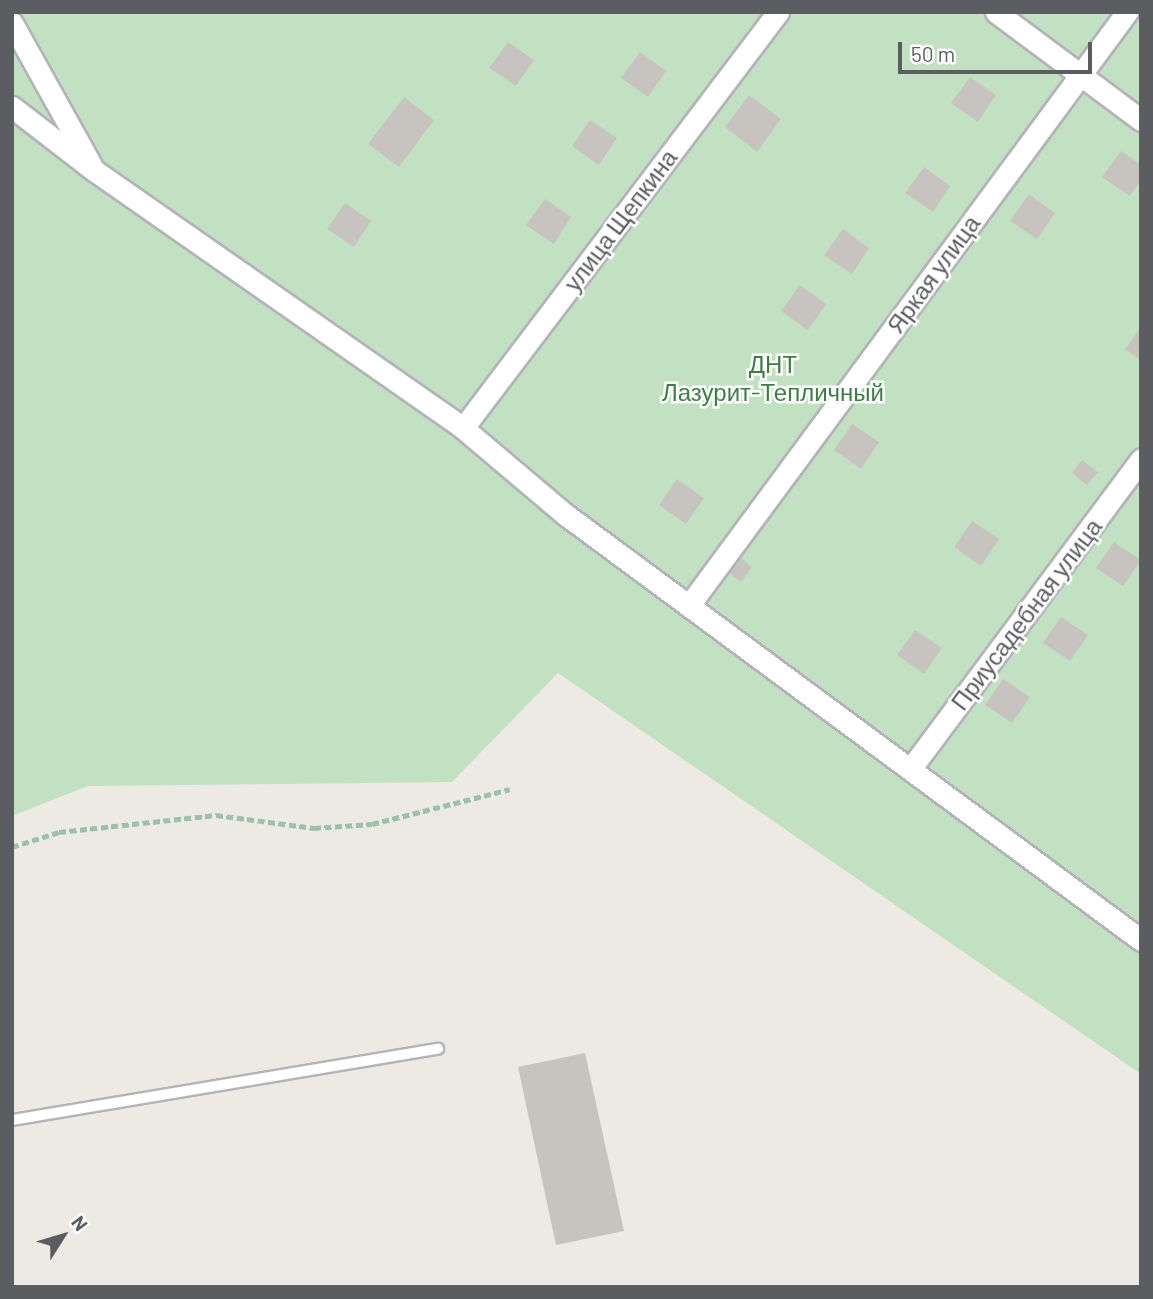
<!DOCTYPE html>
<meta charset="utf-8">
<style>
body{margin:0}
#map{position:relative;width:1153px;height:1299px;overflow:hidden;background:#eceae2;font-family:Barlow,sans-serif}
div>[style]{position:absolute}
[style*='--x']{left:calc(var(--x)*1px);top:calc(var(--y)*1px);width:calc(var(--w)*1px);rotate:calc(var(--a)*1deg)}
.green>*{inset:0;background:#c1e1c2}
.building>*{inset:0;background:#c7c4bf}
.path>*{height:4.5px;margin-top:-2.25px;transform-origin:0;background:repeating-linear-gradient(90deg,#9bc1a8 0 7px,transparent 0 10.5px)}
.roads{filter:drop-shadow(2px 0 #b3b4b8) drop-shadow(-2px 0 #b3b4b8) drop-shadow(0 2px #b3b4b8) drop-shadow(0 -2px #b3b4b8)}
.lane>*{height:10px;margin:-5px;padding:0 5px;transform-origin:5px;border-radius:5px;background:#fff}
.street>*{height:21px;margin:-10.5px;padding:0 10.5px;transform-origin:10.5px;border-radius:10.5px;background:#fff}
span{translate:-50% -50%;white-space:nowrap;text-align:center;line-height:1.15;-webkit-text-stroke:5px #fff;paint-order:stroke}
.street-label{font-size:24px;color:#5b5d61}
.park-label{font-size:24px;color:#3d7e43}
.frame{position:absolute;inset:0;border:14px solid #5b5d61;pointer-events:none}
.north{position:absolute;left:28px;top:1201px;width:70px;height:70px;-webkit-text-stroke:5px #fff;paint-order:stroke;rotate:53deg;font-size:19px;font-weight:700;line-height:28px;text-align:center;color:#5b5d61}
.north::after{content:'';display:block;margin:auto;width:24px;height:32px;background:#5b5d61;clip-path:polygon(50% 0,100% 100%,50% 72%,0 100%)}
.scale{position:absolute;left:898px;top:42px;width:194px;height:32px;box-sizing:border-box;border:4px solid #5b5d61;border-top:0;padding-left:9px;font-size:21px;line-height:24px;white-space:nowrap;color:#5b5d61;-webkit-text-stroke:5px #fff;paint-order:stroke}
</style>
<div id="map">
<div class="green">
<div style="clip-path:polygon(12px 12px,1141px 12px,1141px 1074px,558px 673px,452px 782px,88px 786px,12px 816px)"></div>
</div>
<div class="building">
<div style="clip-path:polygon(508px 42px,534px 60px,516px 86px,489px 68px)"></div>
<div style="clip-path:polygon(640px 52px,666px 71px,648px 97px,621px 78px)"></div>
<div style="clip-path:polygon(970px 77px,996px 95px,978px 122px,951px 103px)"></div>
<div style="clip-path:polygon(749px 95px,781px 119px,757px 152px,725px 127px)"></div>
<div style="clip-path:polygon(404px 97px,434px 120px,399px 167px,368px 144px)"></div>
<div style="clip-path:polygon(590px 120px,617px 138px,599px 165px,572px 146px)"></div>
<div style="clip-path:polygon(1121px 151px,1141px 165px,1141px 180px,1130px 196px,1102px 177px)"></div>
<div style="clip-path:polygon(924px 167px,950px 186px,933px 212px,905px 193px)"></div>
<div style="clip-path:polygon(1029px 194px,1055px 213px,1037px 239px,1010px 221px)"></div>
<div style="clip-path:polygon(545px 199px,571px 217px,554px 244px,526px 225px)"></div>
<div style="clip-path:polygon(345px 203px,371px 221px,354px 247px,327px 229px)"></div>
<div style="clip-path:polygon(843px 229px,869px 248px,852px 274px,824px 255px)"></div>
<div style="clip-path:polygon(800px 285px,826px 304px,808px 330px,781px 311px)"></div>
<div style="clip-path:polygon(1141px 327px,1141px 360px,1125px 349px)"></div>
<div style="clip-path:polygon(852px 424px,879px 442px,861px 469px,834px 450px)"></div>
<div style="clip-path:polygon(1082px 460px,1098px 472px,1087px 485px,1072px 473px)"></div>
<div style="clip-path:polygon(677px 479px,704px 498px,686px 524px,659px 505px)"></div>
<div style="clip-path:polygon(972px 521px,999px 539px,981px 566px,954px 547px)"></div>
<div style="clip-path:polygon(1114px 542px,1141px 560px,1123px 586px,1096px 568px)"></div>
<div style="clip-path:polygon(740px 557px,752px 567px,741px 582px,728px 572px)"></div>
<div style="clip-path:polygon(1061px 617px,1088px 635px,1070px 661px,1043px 643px)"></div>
<div style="clip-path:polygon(915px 630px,942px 648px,924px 674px,897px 655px)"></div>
<div style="clip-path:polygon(1003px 679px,1030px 697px,1012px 723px,985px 705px)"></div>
<div style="clip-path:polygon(585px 1053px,624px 1231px,556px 1245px,518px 1067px)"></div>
</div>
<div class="path">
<div style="--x:12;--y:847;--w:49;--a:-17.7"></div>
<div style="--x:59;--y:832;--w:158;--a:-6.2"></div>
<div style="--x:216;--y:815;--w:99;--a:7.6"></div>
<div style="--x:314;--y:828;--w:58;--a:-3.9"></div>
<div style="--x:372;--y:824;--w:142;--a:-14.2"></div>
</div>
<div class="roads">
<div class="lane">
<div style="--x:12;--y:1120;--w:432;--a:-9.5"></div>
</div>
<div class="street">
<div style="--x:996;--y:12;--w:181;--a:36.7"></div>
<div style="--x:12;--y:23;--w:162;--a:60.9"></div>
<div style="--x:12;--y:107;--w:105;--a:37.6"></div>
<div style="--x:95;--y:171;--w:449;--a:34.9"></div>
<div style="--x:463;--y:428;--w:135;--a:40.2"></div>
<div style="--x:566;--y:515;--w:715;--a:36.47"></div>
<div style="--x:463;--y:428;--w:522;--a:-52.87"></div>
<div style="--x:690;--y:604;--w:736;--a:-53.57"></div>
<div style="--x:911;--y:768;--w:385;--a:-53.3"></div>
</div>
</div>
<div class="street-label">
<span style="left:620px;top:220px;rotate:-53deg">улица Щепкина</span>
<span style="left:933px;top:274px;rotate:-54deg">Яркая улица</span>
<span style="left:1026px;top:614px;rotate:-53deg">Приусадебная улица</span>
</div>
<div class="park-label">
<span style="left:773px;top:378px">ДНТ<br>Лазурит-Тепличный</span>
</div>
<div class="frame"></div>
<div class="north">N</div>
<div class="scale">50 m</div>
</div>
